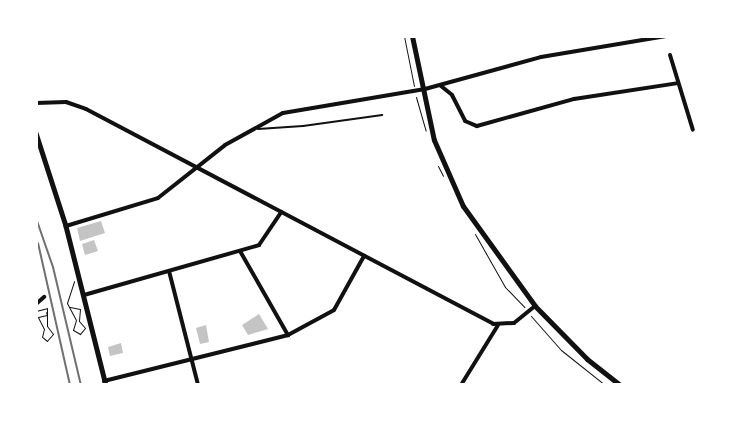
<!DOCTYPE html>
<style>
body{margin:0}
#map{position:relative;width:745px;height:421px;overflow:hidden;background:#fff;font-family:Roboto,sans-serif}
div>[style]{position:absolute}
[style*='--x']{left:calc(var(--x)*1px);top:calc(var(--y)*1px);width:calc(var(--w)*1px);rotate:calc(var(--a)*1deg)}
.building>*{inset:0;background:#c4c4c4}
.path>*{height:1px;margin:-0.5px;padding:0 0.5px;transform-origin:0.5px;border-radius:0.5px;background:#111}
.service>*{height:2px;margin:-1px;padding:0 1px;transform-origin:1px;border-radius:1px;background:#111}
.minor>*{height:4px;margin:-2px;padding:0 2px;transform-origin:2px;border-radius:2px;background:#111}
.tertiary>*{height:4.5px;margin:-2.25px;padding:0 2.25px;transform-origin:2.25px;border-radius:2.25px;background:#111}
.secondary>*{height:5px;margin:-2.5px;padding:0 2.5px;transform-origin:2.5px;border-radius:2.5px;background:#111}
.rail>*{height:2px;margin:-1px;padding:0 1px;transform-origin:1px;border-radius:1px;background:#707070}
span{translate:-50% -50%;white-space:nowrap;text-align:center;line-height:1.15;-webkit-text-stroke:4px #fff;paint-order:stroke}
.frame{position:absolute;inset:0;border:38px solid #fff;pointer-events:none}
</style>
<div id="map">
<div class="building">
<div style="clip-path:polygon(101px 221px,105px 233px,80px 241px,77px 228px)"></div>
<div style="clip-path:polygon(94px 240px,98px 251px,85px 255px,82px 244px)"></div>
<div style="clip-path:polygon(259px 314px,268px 329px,248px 335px,242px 325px)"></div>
<div style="clip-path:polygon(206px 325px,209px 342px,200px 344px,196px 328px)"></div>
<div style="clip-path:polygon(121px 343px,123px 353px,110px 356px,108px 347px)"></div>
</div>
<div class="path">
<div style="--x:404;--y:36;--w:51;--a:78.7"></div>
<div style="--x:416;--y:97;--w:35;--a:74"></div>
<div style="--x:438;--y:166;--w:11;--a:63"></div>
<div style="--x:475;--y:234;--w:61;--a:60.5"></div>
<div style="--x:505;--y:287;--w:28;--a:46"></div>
<div style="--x:70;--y:307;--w:10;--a:11"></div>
<div style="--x:80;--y:309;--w:12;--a:95"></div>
<div style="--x:79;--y:321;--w:9;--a:49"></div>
<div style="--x:85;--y:328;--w:8;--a:130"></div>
<div style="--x:80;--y:334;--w:8;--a:-150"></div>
<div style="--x:73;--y:330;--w:10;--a:-73"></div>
<div style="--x:76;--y:320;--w:19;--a:-118"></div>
<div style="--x:67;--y:303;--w:23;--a:-72"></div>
<div style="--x:36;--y:311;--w:11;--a:-15"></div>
<div style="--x:47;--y:308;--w:18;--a:90"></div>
<div style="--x:47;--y:326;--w:10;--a:53"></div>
<div style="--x:53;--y:334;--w:9;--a:131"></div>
<div style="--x:47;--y:341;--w:6;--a:-141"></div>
<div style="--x:42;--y:337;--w:8;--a:-76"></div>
<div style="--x:44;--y:329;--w:13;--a:-117"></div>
<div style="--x:38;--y:317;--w:9;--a:-13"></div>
<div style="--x:47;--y:315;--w:3;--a:-108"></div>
<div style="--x:531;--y:316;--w:45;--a:48.6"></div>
<div style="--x:561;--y:350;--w:56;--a:38.5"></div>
</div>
<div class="service">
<div style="--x:258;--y:129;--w:45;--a:-3.8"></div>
<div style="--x:303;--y:126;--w:80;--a:-7.9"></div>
</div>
<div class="minor">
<div style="--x:670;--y:55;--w:78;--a:73"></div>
<div style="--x:441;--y:86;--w:14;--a:39"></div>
<div style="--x:452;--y:95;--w:29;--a:63"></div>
<div style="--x:465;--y:121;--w:13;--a:23"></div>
<div style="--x:477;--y:126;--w:101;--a:-15.6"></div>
<div style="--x:574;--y:99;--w:105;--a:-8.7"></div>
<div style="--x:36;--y:103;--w:30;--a:-2"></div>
<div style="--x:66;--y:102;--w:21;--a:19"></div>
<div style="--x:86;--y:109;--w:460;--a:27.8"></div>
<div style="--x:493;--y:324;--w:21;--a:-3"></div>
<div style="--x:514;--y:323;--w:27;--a:-39"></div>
<div style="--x:66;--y:226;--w:96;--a:-16.9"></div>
<div style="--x:158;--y:198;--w:85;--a:-38.3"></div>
<div style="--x:225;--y:145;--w:66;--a:-28.9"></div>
<div style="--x:283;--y:113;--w:144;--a:-9.6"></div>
<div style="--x:425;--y:89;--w:120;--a:-15.4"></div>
<div style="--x:541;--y:57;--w:127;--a:-9.5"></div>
<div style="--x:240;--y:251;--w:97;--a:60.3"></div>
<div style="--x:169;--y:271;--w:118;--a:75.7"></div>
<div style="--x:84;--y:295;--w:182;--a:-15.9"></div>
<div style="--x:259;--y:245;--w:40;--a:-56"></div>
<div style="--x:36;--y:304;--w:11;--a:-41"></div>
<div style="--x:104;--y:381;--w:190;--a:-14"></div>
<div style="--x:288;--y:335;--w:52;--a:-28.5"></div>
<div style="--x:334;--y:310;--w:62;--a:-60.9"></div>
<div style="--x:461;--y:385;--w:70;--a:-58.3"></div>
</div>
<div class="tertiary">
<div style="--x:36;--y:133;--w:98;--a:72.1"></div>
<div style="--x:66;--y:226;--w:164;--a:75.9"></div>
</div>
<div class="secondary">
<div style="--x:412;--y:36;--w:106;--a:78.1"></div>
<div style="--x:434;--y:140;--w:72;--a:66.3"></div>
<div style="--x:463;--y:206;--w:123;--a:54.2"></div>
<div style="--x:535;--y:306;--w:74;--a:45.5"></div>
<div style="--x:587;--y:359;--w:42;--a:38.2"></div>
</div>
<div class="rail">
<div style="--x:36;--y:218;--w:52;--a:70.9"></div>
<div style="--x:53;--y:267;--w:121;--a:76.7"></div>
<div style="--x:38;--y:243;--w:146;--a:77.3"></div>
</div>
<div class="frame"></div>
</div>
